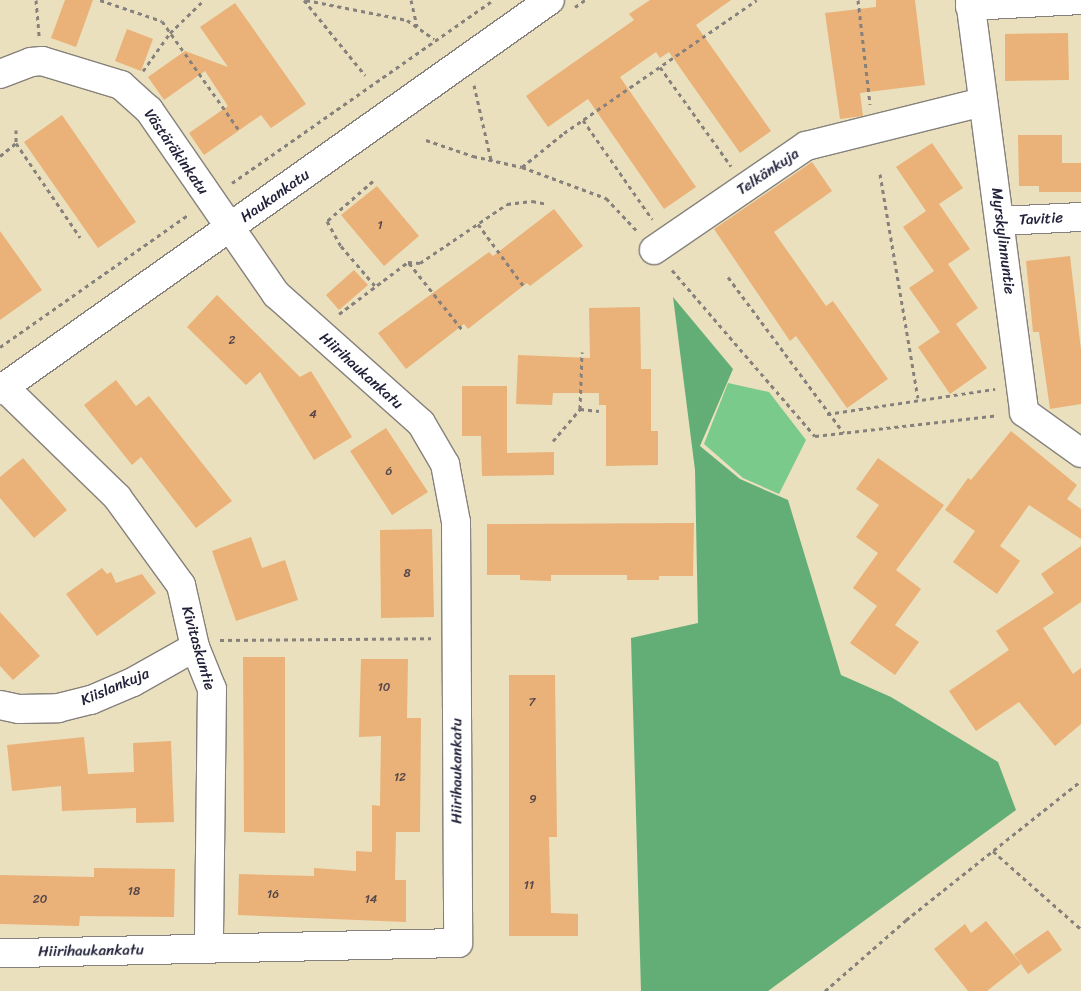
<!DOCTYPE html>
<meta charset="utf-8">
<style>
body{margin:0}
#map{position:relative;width:1081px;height:991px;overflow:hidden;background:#eae0bd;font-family:Sriracha,sans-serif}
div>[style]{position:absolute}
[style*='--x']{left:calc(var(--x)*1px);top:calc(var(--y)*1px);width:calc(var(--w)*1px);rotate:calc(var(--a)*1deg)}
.green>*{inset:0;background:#7aca8b}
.forest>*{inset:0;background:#63ae77}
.building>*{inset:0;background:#eab178}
.path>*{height:3px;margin-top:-1.5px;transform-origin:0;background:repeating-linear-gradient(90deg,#86817c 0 4px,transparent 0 8px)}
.roads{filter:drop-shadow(1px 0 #86817c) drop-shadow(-1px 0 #86817c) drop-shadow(0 1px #86817c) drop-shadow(0 -1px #86817c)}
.minor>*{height:28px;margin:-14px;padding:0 14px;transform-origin:14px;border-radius:14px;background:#fff}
span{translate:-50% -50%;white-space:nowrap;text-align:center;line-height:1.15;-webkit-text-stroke:4px #fff;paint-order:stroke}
.number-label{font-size:12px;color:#54464a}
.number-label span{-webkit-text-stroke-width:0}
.street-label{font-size:15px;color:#22223b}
</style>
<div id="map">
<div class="green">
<div style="clip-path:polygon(728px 383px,769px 392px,806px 440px,779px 494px,743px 478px,704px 444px)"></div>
</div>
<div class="forest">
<div style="clip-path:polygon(673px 297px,733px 369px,700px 446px,740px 479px,788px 500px,841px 675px,891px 697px,998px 762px,1016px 810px,768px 991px,641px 991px,631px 638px,698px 623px,695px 470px)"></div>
</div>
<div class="building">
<div style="clip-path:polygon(65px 0,93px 0,76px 47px,51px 38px)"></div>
<div style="clip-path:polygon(650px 0,731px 0,696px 25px,771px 131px,740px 153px,669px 52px,660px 58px,656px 52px,620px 77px,696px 187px,664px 209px,588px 99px,548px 127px,526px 96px,634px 20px,629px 14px)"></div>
<div style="clip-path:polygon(876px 0,915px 0,925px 85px,860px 93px,863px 116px,840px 119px,825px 13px,876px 7px)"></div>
<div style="clip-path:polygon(235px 3px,306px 104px,271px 128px,261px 115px,204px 155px,189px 133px,228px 106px,205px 71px,164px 100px,148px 77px,185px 51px,228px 67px,200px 27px)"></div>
<div style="clip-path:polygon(127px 29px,153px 39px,141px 71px,115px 61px)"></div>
<div style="clip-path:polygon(1068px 33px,1069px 80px,1005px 81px,1005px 34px)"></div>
<div style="clip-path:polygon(62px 115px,136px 222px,98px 248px,24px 142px)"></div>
<div style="clip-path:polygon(1018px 135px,1062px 135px,1062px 163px,1081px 163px,1081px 192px,1039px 192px,1039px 186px,1019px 186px)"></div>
<div style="clip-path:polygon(932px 143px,963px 188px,939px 204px,970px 249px,948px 264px,978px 308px,956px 324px,987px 368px,950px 394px,918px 347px,940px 332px,909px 288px,934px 271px,903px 227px,926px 211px,896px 167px)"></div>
<div style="clip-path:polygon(812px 162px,832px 191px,774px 232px,826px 306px,833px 301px,888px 379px,847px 408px,796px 336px,790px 341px,714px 229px)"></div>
<div style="clip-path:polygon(377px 186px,419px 236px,384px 266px,341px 215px)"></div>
<div style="clip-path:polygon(554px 209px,583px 246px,530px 286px,527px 283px,468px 329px,464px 324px,406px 369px,378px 333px,489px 252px,493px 256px)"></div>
<div style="clip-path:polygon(0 231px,42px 290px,0 320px)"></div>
<div style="clip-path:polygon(1070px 256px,1081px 350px,1081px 404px,1050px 409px,1039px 332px,1033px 332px,1026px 261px)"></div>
<div style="clip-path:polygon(354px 270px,368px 285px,339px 310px,326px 295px)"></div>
<div style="clip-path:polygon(217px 295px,300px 377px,311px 371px,352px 437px,314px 460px,260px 372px,246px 385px,187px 327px)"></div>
<div style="clip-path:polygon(640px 307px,641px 369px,651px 369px,651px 431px,658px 431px,658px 465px,606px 466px,606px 405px,599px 405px,599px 393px,553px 393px,552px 405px,516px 404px,518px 355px,590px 358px,589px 308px)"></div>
<div style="clip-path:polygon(116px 380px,136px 406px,149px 396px,232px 501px,196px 528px,141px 457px,132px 465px,84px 405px)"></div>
<div style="clip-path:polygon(462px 386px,507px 386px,507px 453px,554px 452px,554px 475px,482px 476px,481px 436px,462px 436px)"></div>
<div style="clip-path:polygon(386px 428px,428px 492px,392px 515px,350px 451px)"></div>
<div style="clip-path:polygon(1011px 431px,1077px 485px,1067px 499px,1081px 509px,1081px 539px,1029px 505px,1000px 546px,1020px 561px,997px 594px,953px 562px,975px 531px,945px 510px,968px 478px,971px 480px)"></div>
<div style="clip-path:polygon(23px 458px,67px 510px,34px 538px,0 498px,0 477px)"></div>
<div style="clip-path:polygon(878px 458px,944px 505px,896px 570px,921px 589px,895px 625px,919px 642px,895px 675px,850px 643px,877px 606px,853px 588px,878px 553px,856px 537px,879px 505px,856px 489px)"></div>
<div style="clip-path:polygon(694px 523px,693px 576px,659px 576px,659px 580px,627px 580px,627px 575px,551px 575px,551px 581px,520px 580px,520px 575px,487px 575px,487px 524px)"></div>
<div style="clip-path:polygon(432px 529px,434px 617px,381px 618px,380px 530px)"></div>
<div style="clip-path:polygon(251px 537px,262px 568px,285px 560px,298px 600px,236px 621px,212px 551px)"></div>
<div style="clip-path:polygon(1081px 546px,1081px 602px,1043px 628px,1073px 674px,1081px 668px,1081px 724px,1055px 746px,1019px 702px,976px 731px,949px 691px,1009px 650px,996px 631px,1054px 593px,1041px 574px)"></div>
<div style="clip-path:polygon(102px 568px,107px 574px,111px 572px,116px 583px,142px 574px,156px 593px,97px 636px,66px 594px)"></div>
<div style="clip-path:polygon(0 612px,40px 656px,13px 680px,0 666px)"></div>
<div style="clip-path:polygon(243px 657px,285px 657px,285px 833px,244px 832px)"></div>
<div style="clip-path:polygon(361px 659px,408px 659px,407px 718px,421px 718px,420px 832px,396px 832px,395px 880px,406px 880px,406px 922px,238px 915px,239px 874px,314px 876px,314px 868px,356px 871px,356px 851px,372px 852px,372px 805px,380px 806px,381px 736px,359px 737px)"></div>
<div style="clip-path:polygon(509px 675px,555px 675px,557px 837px,549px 837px,551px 913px,578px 914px,578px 936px,509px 936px)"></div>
<div style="clip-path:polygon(84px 737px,88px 774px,134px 772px,133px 743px,171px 741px,174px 822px,136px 823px,136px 808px,62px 811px,61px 786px,12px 791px,7px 745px)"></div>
<div style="clip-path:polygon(94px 868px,175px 869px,174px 917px,80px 916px,79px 926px,0 924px,0 875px,94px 877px)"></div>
<div style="clip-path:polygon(986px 921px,1021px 964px,987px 991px,968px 991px,934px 949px,965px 924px,971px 933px)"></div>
<div style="clip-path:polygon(1048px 930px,1062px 950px,1028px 974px,1014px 954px)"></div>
</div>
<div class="path">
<div style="--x:36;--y:0;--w:36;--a:85"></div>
<div style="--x:100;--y:0;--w:65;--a:18.7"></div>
<div style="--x:162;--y:21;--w:133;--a:54.8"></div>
<div style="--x:304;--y:0;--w:97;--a:50.9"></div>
<div style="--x:306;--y:0;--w:103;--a:11.2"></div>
<div style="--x:407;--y:20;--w:33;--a:35"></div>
<div style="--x:411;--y:0;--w:27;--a:77"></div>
<div style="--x:858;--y:0;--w:105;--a:83.4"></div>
<div style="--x:575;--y:7;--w:12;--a:-35"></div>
<div style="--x:660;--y:67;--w:122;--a:54.4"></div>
<div style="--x:143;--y:71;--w:47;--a:-54.6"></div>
<div style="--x:170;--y:33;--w:47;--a:-44.1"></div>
<div style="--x:474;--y:85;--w:77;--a:77.2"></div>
<div style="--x:583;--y:120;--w:121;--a:55.1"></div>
<div style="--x:16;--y:130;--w:13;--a:90"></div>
<div style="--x:16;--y:143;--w:114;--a:55.8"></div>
<div style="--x:426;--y:140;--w:50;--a:18.8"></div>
<div style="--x:473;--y:156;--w:50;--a:12.7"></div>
<div style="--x:522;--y:167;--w:90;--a:20.3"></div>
<div style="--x:606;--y:198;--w:44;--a:46.8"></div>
<div style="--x:0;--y:156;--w:21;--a:-39"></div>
<div style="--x:522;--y:167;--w:54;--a:-39"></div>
<div style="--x:564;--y:133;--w:234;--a:-34.6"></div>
<div style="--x:880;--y:174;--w:227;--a:80.4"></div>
<div style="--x:373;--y:181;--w:61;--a:139"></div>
<div style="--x:327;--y:221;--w:29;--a:61"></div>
<div style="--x:341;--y:246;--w:54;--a:49.5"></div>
<div style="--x:232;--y:183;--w:319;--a:-35"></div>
<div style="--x:478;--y:224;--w:79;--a:53.7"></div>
<div style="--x:409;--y:263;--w:88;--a:51.4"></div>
<div style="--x:672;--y:270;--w:219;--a:49.3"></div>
<div style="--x:815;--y:436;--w:184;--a:-6.5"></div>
<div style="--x:728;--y:277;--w:194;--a:53.4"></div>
<div style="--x:339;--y:314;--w:86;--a:-37"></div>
<div style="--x:408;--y:262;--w:12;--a:5"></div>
<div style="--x:420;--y:263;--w:105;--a:-34.1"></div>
<div style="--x:507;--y:204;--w:25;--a:-7"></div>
<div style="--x:532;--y:201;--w:15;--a:11"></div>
<div style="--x:0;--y:347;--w:230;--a:-35.1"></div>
<div style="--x:580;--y:409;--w:19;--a:6"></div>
<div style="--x:827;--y:414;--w:170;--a:-8.5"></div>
<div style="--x:553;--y:441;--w:42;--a:-49.8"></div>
<div style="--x:580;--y:409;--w:57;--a:-88"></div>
<div style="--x:220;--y:640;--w:211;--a:-0.5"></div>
<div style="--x:993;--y:851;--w:118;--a:41.6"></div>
<div style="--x:825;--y:991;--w:108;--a:-41.2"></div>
<div style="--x:906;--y:920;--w:223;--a:-38.5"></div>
</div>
<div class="roads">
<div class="minor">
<div style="--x:970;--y:0;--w:416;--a:82.5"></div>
<div style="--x:1024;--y:412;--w:70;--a:35.7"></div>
<div style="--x:970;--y:6;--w:111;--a:-3.1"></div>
<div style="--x:0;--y:74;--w:33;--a:-21"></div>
<div style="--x:31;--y:62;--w:11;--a:-5"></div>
<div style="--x:42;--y:61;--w:83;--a:16.9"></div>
<div style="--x:121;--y:85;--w:38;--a:42"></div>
<div style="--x:149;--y:110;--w:224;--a:55.4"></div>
<div style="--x:276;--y:294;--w:194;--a:41.7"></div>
<div style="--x:421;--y:423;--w:48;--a:59.7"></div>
<div style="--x:445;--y:464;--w:59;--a:79.3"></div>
<div style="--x:456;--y:522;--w:421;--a:89.7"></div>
<div style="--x:458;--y:943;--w:458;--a:178.7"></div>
<div style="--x:1001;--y:221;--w:80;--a:-2.9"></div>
<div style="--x:654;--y:250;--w:184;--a:-34.4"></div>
<div style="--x:806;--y:146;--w:182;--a:-14"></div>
<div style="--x:4;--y:387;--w:158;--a:44.2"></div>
<div style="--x:117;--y:497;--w:109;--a:54"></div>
<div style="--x:181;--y:585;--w:64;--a:77.3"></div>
<div style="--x:195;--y:647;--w:45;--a:68"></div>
<div style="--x:212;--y:689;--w:259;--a:90.7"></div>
<div style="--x:0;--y:390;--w:674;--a:-35.34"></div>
<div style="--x:0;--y:705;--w:19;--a:12"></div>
<div style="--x:19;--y:709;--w:39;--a:-1"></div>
<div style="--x:58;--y:708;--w:34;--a:-14"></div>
<div style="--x:91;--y:700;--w:46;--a:-23.2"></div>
<div style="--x:133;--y:682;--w:71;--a:-29.4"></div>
</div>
</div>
<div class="number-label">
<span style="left:380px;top:226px">1</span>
<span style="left:232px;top:341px">2</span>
<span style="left:313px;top:415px">4</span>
<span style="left:389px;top:472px">6</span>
<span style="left:407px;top:574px">8</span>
<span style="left:384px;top:688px">10</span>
<span style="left:532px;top:703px">7</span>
<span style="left:400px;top:778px">12</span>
<span style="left:533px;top:800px">9</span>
<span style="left:529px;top:886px">11</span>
<span style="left:134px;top:892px">18</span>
<span style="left:273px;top:895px">16</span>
<span style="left:40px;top:900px">20</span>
<span style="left:371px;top:900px">14</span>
</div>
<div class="street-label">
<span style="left:176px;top:152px;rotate:55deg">Västäräkinkatu</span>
<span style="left:768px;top:172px;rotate:-34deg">Telkänkuja</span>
<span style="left:275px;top:196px;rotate:-35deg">Haukankatu</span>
<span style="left:1041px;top:219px;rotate:-3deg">Tavitie</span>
<span style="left:1003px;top:241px;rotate:83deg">Myrskylinnuntie</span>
<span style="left:361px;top:371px;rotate:42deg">Hiirihaukankatu</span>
<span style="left:198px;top:648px;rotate:74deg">Kivitaskuntie</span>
<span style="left:115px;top:687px;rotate:-23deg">Kiislankuja</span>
<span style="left:457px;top:771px;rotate:-90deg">Hiirihaukankatu</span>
<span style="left:91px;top:951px;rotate:-1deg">Hiirihaukankatu</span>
</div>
</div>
